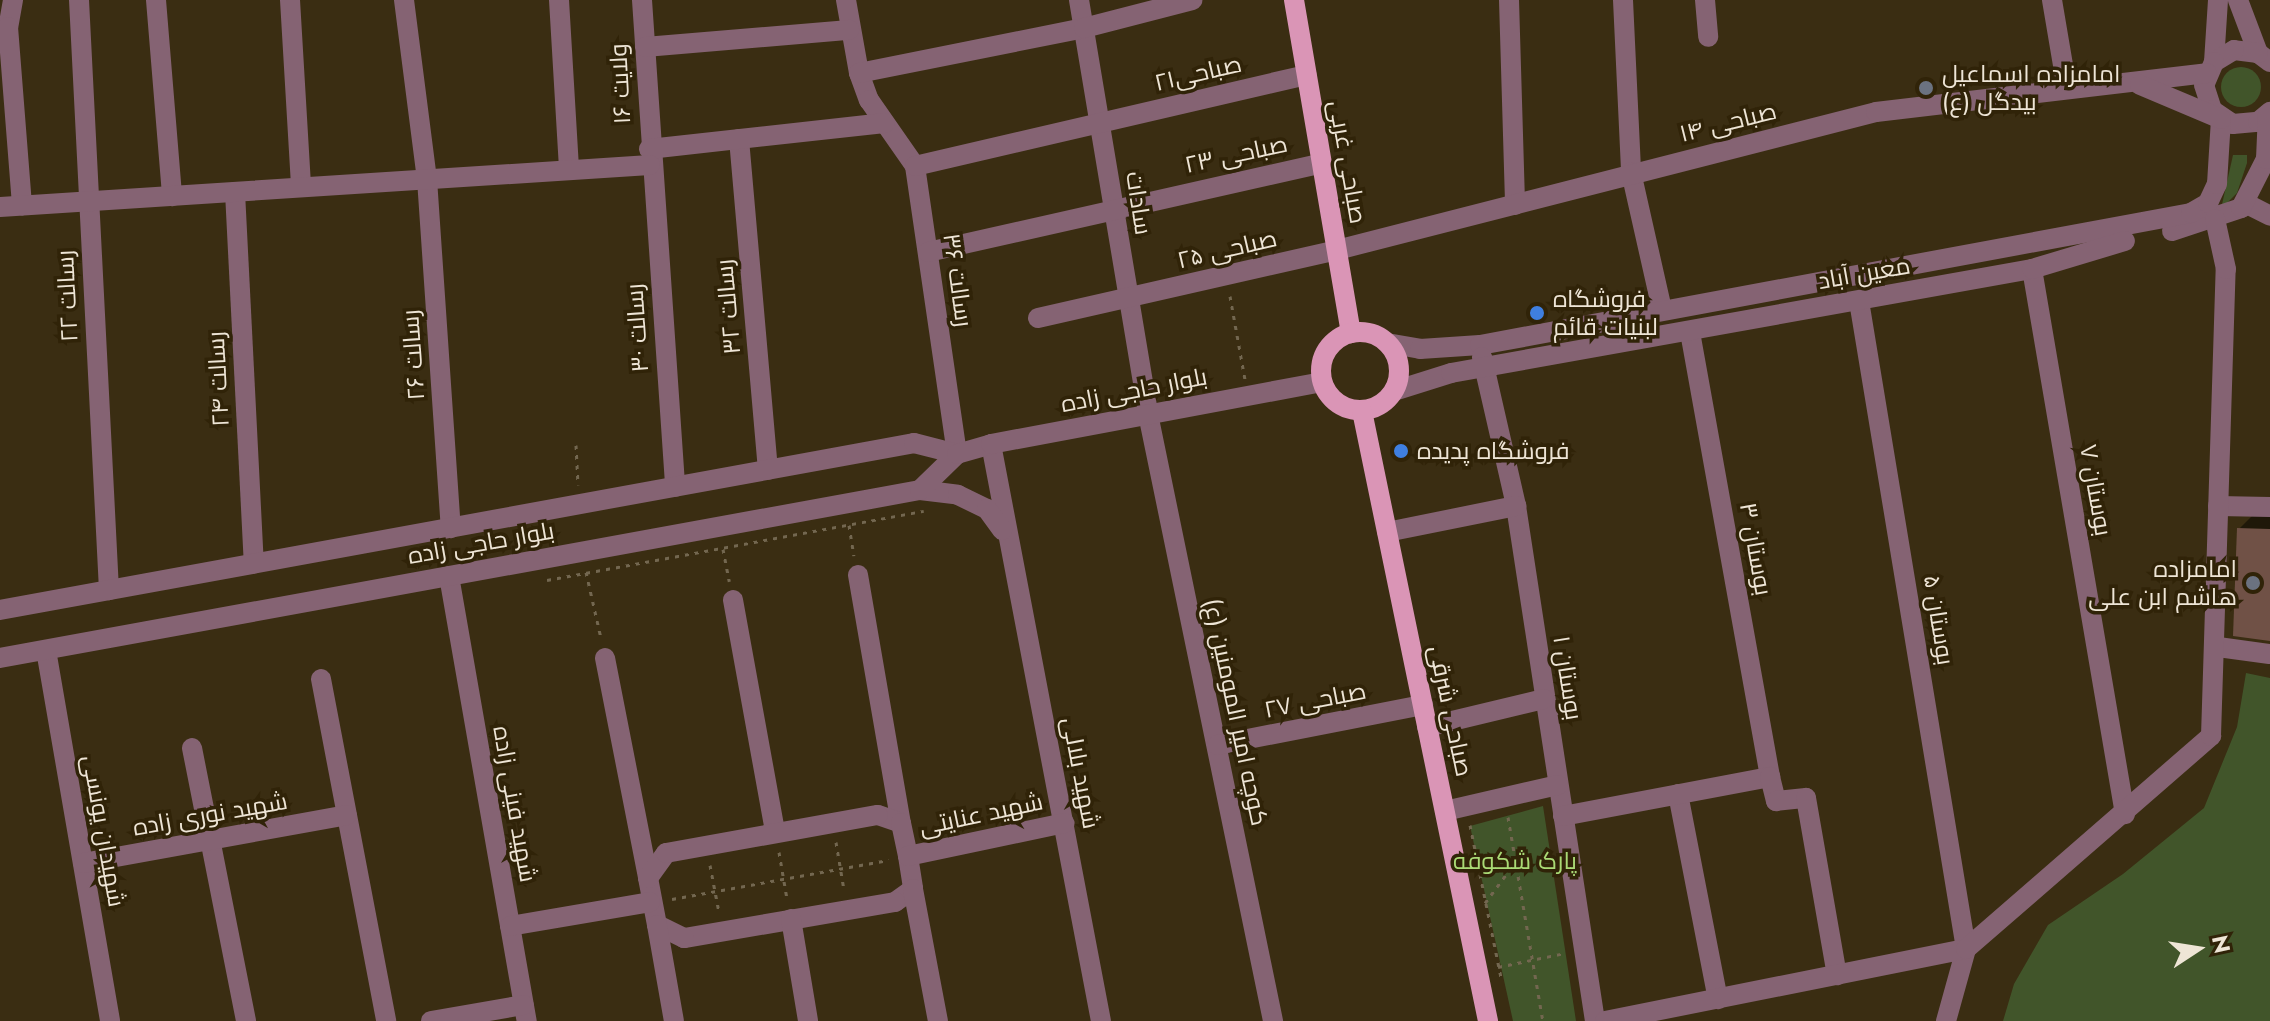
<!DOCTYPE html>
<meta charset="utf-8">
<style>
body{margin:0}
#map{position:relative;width:2270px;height:1021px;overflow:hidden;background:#3a2d12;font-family:Jost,Cairo,sans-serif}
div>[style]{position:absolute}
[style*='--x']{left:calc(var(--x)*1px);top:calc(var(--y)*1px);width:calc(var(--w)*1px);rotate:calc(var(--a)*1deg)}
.green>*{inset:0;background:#41552a}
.round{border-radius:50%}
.shadow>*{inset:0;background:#0007}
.building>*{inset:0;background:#705146}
.path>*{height:3px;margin-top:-1.5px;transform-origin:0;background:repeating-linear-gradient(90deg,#736750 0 4px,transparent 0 10px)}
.minor>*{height:20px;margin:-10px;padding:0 10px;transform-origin:10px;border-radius:10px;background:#856373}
.major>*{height:20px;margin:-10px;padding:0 10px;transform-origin:10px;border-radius:10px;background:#da95b6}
.major>.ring{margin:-10px;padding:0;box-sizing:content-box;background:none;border:20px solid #da95b6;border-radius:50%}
.dots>*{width:22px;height:22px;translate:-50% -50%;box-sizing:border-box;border:4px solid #302308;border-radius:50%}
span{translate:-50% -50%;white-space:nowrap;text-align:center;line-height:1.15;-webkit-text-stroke:7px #302308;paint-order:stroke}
.street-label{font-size:24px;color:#eee5d6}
.poi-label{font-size:24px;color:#eee5d6}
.left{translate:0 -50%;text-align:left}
.right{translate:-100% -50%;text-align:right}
.park-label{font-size:24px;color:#aada75}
.north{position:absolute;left:2158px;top:909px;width:80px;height:80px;-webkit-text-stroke:6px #302308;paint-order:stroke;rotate:78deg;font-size:22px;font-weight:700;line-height:32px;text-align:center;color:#eee5d6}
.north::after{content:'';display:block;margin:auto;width:28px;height:36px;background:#eee5d6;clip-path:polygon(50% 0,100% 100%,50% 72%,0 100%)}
</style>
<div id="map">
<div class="green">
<div class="round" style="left:2221px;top:67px;width:40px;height:40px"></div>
<div style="clip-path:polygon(2233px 155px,2247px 155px,2247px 163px,2237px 193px,2221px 209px)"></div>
<div style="clip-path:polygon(2246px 673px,2270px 678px,2270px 1021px,2003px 1021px,2014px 984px,2048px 925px,2123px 874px,2204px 808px,2237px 727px)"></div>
<div style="clip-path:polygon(1543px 806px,1576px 1021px,1513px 1021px,1470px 826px)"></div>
</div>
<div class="shadow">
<div style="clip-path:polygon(2254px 514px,2270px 515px,2270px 639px,2239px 529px)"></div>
</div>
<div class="building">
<div style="clip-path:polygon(2237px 528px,2270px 529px,2270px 641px,2233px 636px)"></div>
</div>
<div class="path">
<div style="--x:1230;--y:296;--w:84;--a:79.8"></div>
<div style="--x:576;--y:445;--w:40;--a:87.1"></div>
<div style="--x:849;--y:525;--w:31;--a:81"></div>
<div style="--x:723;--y:549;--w:33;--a:79"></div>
<div style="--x:586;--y:572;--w:68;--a:77.2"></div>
<div style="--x:547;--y:580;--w:383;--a:-10.4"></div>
<div style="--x:1508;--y:817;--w:207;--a:80.3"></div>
<div style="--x:1470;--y:825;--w:156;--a:78.5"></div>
<div style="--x:836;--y:842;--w:49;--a:80.5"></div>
<div style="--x:779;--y:852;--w:48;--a:80.3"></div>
<div style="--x:710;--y:865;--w:48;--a:79.2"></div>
<div style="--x:672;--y:899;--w:220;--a:-10.2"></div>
<div style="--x:1485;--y:903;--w:49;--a:-53.4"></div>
<div style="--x:1498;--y:967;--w:68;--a:-11.8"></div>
</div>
<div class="minor">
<div style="--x:13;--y:0;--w:27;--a:100"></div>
<div style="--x:8;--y:27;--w:179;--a:85.5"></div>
<div style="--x:79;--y:0;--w:591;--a:87.09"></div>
<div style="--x:156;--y:0;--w:197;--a:85.3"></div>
<div style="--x:290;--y:0;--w:187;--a:86.6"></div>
<div style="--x:404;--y:0;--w:180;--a:82.7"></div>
<div style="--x:427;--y:179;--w:350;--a:86.1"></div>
<div style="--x:559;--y:0;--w:170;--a:86.6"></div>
<div style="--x:642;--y:0;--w:488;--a:86.1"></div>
<div style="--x:846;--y:0;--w:74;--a:79.9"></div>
<div style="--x:859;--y:73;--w:29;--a:70"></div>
<div style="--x:869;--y:100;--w:80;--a:55.1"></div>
<div style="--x:915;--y:166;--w:291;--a:81.7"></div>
<div style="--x:1079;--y:0;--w:420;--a:80.5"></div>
<div style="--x:1148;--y:414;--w:620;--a:78.36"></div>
<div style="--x:1509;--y:0;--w:205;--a:88.3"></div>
<div style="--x:1623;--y:0;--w:172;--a:87.3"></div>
<div style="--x:1631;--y:172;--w:141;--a:77.3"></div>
<div style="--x:1705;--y:0;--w:37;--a:85"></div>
<div style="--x:2052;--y:0;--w:90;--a:80.4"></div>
<div style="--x:2238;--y:0;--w:57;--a:69.3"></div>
<div style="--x:645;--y:47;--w:205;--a:-4.8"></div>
<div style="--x:2214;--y:62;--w:62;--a:-86.3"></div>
<div style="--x:2270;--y:62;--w:15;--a:-143"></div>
<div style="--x:2258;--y:53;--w:24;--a:-173"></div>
<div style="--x:2234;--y:50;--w:23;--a:149"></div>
<div style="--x:2214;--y:62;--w:25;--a:113"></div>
<div style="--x:2204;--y:85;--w:26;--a:72"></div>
<div style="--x:2212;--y:110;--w:25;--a:34"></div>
<div style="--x:2233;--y:124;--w:25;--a:-5"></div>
<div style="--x:2258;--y:122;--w:16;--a:-40"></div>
<div style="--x:859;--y:73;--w:229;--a:-11.3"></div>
<div style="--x:1084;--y:28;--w:112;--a:-14.5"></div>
<div style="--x:739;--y:139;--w:332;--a:85"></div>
<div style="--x:649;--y:149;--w:237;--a:-6.3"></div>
<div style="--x:915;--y:166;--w:402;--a:-13.1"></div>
<div style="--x:235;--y:192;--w:372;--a:87.1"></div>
<div style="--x:2245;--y:203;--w:28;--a:27"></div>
<div style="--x:0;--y:207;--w:651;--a:-3.7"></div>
<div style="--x:2172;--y:231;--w:73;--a:-18.4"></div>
<div style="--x:2241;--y:208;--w:55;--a:-63"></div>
<div style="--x:2266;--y:159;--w:45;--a:-87.5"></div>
<div style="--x:928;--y:252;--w:404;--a:-12.7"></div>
<div style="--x:2032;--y:269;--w:553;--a:80.32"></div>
<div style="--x:1859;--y:301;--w:657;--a:80.62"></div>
<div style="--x:1966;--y:949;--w:75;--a:105.5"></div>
<div style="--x:1038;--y:318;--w:307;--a:-12.8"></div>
<div style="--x:1337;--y:250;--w:556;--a:-14.36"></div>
<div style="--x:1876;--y:112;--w:333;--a:-6.7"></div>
<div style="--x:1690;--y:332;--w:452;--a:79.8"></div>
<div style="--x:1387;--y:343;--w:34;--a:10"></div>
<div style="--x:1420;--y:349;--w:60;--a:-3.8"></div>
<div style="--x:1480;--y:345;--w:723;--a:-10.52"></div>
<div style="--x:2191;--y:213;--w:20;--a:-30"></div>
<div style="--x:2208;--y:203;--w:21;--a:-65"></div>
<div style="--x:2217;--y:184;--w:65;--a:-86.5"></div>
<div style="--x:2221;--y:119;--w:88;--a:-157.2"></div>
<div style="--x:1482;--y:357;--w:153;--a:77.1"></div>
<div style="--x:1516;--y:506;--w:521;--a:81.28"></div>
<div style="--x:1394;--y:391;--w:60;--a:-17.5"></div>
<div style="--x:1451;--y:373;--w:590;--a:-10.15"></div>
<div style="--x:2032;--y:269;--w:97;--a:-16.8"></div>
<div style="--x:991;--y:444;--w:587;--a:79.21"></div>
<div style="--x:920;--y:490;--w:38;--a:7"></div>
<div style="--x:958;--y:495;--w:32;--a:26"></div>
<div style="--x:987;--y:509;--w:26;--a:54"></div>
<div style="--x:2218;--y:506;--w:52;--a:1.1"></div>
<div style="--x:1387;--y:532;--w:132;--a:-11.4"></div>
<div style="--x:858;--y:575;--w:252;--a:80.2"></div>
<div style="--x:449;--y:576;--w:452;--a:80.1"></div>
<div style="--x:733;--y:600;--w:236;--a:79.7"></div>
<div style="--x:0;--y:610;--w:929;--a:-10.35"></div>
<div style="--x:914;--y:443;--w:44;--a:14.3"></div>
<div style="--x:2218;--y:647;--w:52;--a:7.7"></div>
<div style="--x:46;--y:650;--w:376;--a:80.2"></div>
<div style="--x:0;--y:658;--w:935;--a:-10.35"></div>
<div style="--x:920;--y:490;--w:52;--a:-44.2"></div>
<div style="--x:957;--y:454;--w:35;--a:-16"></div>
<div style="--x:991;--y:444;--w:337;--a:-10.6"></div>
<div style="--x:605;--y:658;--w:224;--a:78.9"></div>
<div style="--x:321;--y:679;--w:348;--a:79.2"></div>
<div style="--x:1427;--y:727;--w:120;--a:-13.5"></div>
<div style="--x:1217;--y:745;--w:210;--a:-11"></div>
<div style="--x:192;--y:748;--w:278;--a:78.8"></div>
<div style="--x:1678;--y:794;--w:209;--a:79"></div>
<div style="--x:1445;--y:811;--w:116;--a:-13"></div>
<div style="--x:878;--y:815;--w:24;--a:19"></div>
<div style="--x:901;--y:823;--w:34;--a:78"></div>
<div style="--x:908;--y:856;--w:33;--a:81"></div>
<div style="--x:913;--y:889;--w:22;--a:144"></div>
<div style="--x:895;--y:902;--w:214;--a:170.3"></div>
<div style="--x:684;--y:938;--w:30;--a:-154"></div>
<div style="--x:657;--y:925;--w:48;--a:-100.8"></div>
<div style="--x:648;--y:878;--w:31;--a:-54"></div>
<div style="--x:666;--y:853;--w:215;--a:-10.2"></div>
<div style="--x:1563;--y:816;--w:211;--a:-10.7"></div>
<div style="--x:1770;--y:777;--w:25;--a:76"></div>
<div style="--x:1776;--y:801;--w:30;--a:-6"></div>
<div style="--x:1806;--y:798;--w:180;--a:80.1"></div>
<div style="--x:908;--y:856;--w:160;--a:-11.9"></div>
<div style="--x:83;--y:863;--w:268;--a:-10.3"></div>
<div style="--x:913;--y:889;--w:134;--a:79.3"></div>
<div style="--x:791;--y:919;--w:103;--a:80.5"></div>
<div style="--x:657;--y:925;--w:97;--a:80"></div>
<div style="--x:510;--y:926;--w:142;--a:-9.7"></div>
<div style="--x:431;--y:1021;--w:94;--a:-9.8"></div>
<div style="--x:1605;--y:1021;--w:368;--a:-11.3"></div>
<div style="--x:1966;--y:949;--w:325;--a:-41"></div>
<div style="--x:2211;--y:736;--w:467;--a:-88.2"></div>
<div style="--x:2226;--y:269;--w:51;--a:-102.4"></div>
</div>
<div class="major">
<div style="--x:1294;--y:0;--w:338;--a:80.3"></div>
<div class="ring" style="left:1321px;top:332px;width:58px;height:58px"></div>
<div style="--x:1362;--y:411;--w:623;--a:78.33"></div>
</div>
<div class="dots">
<div style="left:1926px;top:88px;background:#6b7280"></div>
<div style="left:1537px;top:313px;background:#3f7fe0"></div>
<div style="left:1401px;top:451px;background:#3f7fe0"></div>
<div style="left:2253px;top:583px;background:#6b7280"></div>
</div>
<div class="street-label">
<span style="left:1198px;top:73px;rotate:-13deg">صباحی۲۱</span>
<span style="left:620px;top:84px;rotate:-93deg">ولایت ۱۶</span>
<span style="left:1728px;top:122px;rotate:-14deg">صباحی ۱۴</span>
<span style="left:1236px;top:154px;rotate:-12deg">صباحی ۲۳</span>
<span style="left:1348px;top:162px;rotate:80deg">صباحی غربی</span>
<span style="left:1139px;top:203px;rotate:81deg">سادات</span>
<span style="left:1227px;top:249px;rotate:-13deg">صباحی ۲۵</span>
<span style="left:1864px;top:273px;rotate:-10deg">معین آباد</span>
<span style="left:958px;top:280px;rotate:82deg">رسالت ۳۶</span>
<span style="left:67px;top:296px;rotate:-93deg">رسالت ۲۲</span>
<span style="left:728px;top:307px;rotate:-95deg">رسالت ۳۲</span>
<span style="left:637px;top:328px;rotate:-94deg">رسالت ۳۰</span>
<span style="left:413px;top:355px;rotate:-94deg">رسالت ۲۶</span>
<span style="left:218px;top:379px;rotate:-93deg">رسالت ۲۴</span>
<span style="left:1134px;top:390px;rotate:-11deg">بلوار حاجی زاده</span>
<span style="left:2096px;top:490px;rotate:80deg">بوستان ۷</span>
<span style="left:481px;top:543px;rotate:-10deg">بلوار حاجی زاده</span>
<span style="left:1756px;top:549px;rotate:80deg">بوستان ۳</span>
<span style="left:1939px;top:620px;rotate:81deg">بوستان ۵</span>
<span style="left:1568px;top:678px;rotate:81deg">بوستان ۱</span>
<span style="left:1315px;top:700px;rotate:-11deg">صباحی ۲۷</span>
<span style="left:1451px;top:711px;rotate:78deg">صباحی شرقی</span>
<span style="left:1236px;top:712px;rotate:78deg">کوچه امیر المومنین (ع)</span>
<span style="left:1081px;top:773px;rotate:79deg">شهید بلالی</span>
<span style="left:515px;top:804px;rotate:80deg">شهید فینی زاده</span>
<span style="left:210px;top:814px;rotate:-10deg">شهید نوری زاده</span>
<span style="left:981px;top:814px;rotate:-12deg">شهید عنایتی</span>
<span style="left:104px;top:831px;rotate:80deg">شهیدان یونسی</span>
</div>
<div class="poi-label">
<span class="left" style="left:1942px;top:88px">امامزاده اسماعیل<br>(ع) بیدگل</span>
<span class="left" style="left:1553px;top:313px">فروشگاه<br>لبنیات قائم</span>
<span class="left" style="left:1417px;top:451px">فروشگاه پدیده</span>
<span class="right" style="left:2237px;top:583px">امامزاده<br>هاشم ابن علی</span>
</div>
<div class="park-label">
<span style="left:1515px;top:861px">پارک شکوفه</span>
</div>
<div class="north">N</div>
</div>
